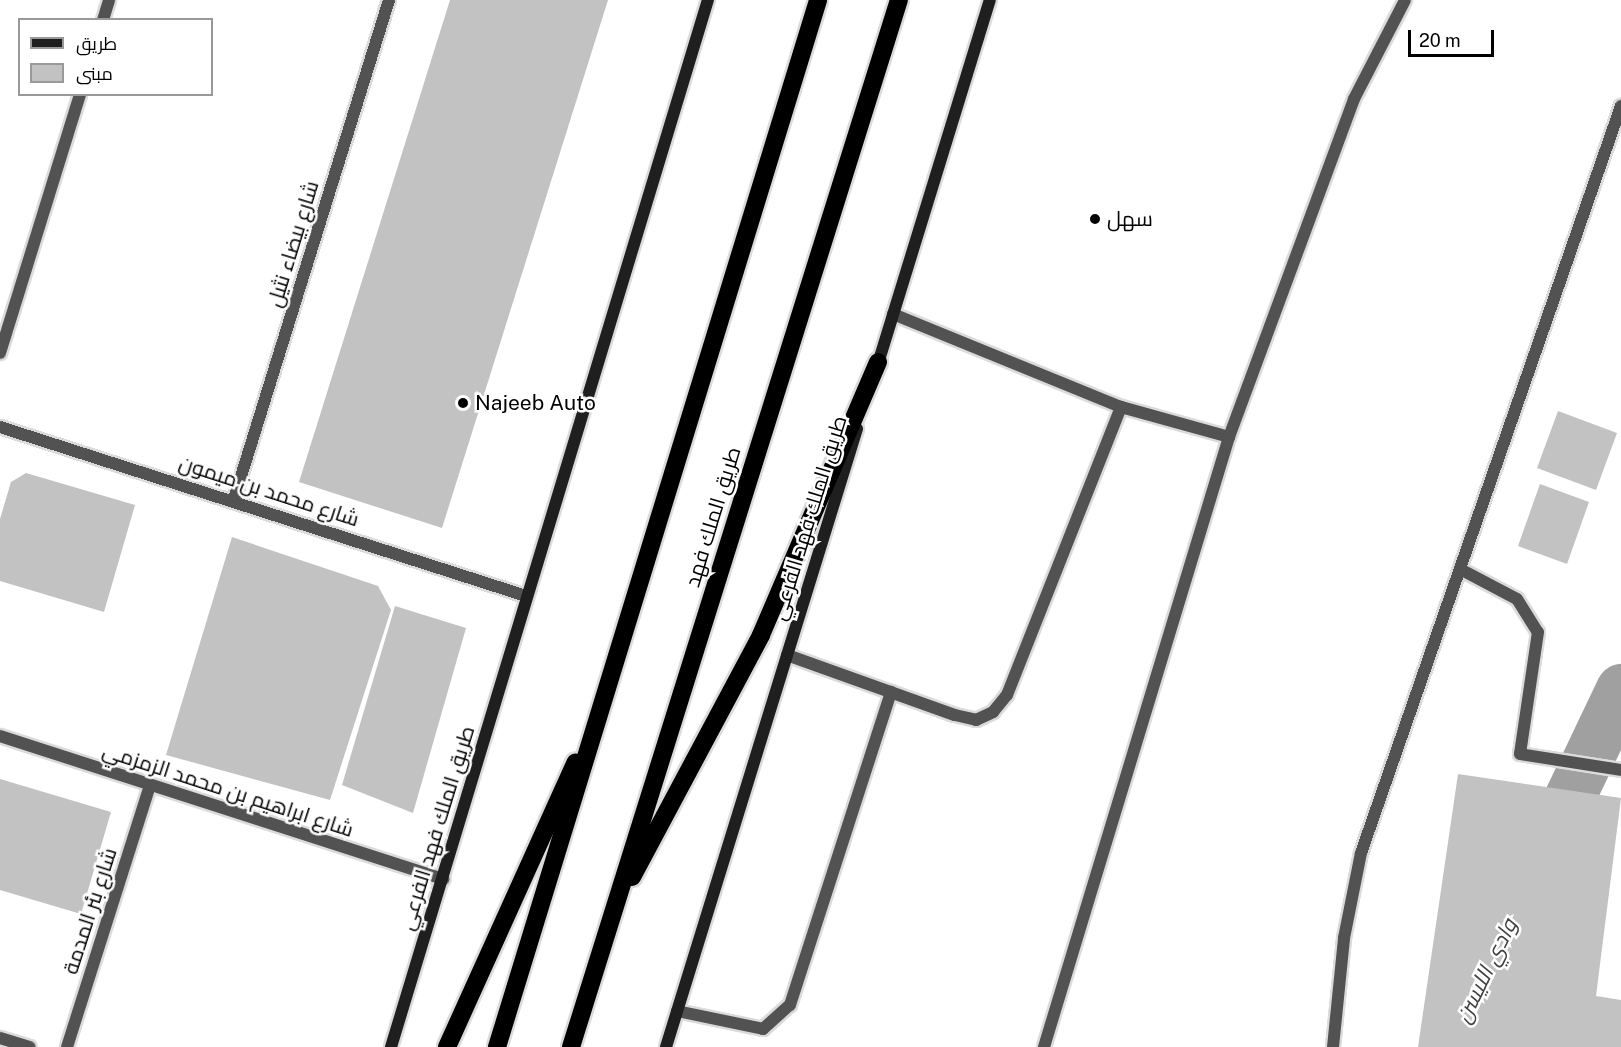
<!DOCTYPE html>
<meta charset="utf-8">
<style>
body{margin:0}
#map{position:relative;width:1621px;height:1047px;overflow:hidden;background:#fff;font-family:"Public Sans",Cairo,sans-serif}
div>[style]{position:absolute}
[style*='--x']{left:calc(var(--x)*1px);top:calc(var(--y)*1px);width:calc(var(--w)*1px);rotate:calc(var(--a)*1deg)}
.river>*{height:51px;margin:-25.5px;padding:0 25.5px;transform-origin:25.5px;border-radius:25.5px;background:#a0a0a0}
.building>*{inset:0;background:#c2c2c2}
.roads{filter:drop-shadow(2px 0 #dbdbdb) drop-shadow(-2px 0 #dbdbdb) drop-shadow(0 2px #dbdbdb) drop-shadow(0 -2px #dbdbdb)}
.lane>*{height:12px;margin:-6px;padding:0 6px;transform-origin:6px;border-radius:6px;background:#525252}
.street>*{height:12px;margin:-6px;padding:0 6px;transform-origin:6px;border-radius:6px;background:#525252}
.secondary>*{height:12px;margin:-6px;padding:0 6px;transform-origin:6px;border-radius:6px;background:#1f1f1f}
.highway>*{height:18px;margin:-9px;padding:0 9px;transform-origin:9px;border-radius:9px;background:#000}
.dots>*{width:16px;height:16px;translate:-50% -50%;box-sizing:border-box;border:3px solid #fff;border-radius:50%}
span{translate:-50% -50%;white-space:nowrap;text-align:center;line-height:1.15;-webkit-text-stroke:5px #fff;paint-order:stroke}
.poi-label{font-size:21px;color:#000}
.left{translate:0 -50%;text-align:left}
.street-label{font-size:21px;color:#000}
.water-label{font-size:22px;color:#414141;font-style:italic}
.legend{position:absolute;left:18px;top:18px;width:195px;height:78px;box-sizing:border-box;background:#fff;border:2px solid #999;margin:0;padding:8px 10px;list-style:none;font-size:18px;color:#000}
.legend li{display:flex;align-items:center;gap:12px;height:30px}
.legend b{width:30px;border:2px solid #999}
.scale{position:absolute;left:1408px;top:30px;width:86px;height:27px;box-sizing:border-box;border:3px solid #000;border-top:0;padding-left:8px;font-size:18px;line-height:21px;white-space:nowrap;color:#000;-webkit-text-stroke:4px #fff;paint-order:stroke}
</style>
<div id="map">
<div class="river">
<div style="--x:1560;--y:817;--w:142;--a:-64.5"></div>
</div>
<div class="building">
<div style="clip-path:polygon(450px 0,608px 0,442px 528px,299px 482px)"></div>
<div style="clip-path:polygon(1558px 411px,1617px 433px,1596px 490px,1537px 468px)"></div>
<div style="clip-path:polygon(26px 473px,135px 505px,104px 612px,0 581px,0 519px,11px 482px)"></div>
<div style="clip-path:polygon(1540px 484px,1589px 502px,1567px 564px,1518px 546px)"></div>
<div style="clip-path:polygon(232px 537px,378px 586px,391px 610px,330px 800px,166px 755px)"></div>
<div style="clip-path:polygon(395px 606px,466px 628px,413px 813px,342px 785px)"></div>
<div style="clip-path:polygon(1458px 774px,1621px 798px,1596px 996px,1621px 1000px,1621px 1047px,1418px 1047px)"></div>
<div style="clip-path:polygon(0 779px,111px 812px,81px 914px,0 890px)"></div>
</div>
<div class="roads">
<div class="lane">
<div style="--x:893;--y:314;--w:246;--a:22.2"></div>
<div style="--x:1121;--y:407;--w:112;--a:15.5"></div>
<div style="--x:1460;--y:569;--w:64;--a:27.8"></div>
<div style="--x:1517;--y:599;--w:39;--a:58"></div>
<div style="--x:1538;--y:632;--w:123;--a:98.4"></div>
<div style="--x:1520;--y:754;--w:102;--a:9"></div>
<div style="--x:787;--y:655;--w:178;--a:19.7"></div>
<div style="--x:955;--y:715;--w:22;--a:13"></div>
<div style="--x:976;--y:720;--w:19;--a:-25"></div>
<div style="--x:993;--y:712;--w:22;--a:-51"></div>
<div style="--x:1007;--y:695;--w:310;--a:-68.4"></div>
<div style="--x:677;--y:1011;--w:88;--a:11.8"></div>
<div style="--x:763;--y:1029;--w:36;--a:-42"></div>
<div style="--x:790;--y:1005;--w:329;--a:-72.1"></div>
<div style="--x:1044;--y:1047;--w:637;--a:-73.13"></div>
<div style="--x:1229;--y:437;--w:360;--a:-69.7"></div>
<div style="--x:1354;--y:99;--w:111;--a:-62.7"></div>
<div style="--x:1333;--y:1047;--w:110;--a:-84.2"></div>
<div style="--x:1344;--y:938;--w:87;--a:-78.7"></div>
<div style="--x:1361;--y:853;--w:791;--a:-70.81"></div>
</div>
<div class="street">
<div style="--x:103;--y:20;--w:21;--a:-73"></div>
<div style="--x:0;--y:353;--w:271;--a:-72.8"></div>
<div style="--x:0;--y:427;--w:552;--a:17.81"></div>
<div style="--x:234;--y:499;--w:523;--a:-72.74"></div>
<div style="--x:0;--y:736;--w:466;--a:17.9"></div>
<div style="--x:0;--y:1038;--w:31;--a:17"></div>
<div style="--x:67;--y:1047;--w:274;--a:-72.4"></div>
</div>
<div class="secondary">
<div style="--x:876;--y:370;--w:387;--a:-72.9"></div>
<div style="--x:391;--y:1047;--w:1094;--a:-73.16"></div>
<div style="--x:666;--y:1047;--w:647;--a:-72.83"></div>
</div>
<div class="highway">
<div style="--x:632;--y:877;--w:274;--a:-61.9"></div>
<div style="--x:761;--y:635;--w:297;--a:-66.8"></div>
<div style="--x:447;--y:1047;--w:312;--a:-65.7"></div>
<div style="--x:497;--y:1047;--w:1095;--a:-72.95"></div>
<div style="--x:571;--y:1047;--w:1097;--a:-72.61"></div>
</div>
</div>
<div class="dots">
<div style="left:1095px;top:219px;background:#000"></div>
<div style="left:463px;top:403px;background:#000"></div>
</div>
<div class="poi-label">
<span class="left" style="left:1107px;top:219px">سهل</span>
<span class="left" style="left:475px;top:403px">Najeeb Auto</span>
</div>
<div class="street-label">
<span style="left:293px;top:244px;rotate:-73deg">شارع بيضاء نثيل</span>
<span style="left:269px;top:491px;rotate:18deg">شارع محمد بن ميمون</span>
<span style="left:713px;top:517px;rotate:-73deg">طريق الملك فهد</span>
<span style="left:809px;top:518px;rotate:-73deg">طريق الملك فهد الفرعي</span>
<span style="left:228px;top:790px;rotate:18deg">شارع ابراهيم بن محمد الزمزمي</span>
<span style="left:437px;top:828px;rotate:-73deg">طريق الملك فهد الفرعي</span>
<span style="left:90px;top:911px;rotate:-72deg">شارع بئر المدمة</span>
</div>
<div class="water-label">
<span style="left:1486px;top:971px;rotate:-64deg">وادي الليسن</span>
</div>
<ul class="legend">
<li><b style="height:8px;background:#1f1f1f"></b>طريق</li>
<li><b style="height:16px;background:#c2c2c2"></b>مبنى</li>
</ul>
<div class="scale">20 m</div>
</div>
